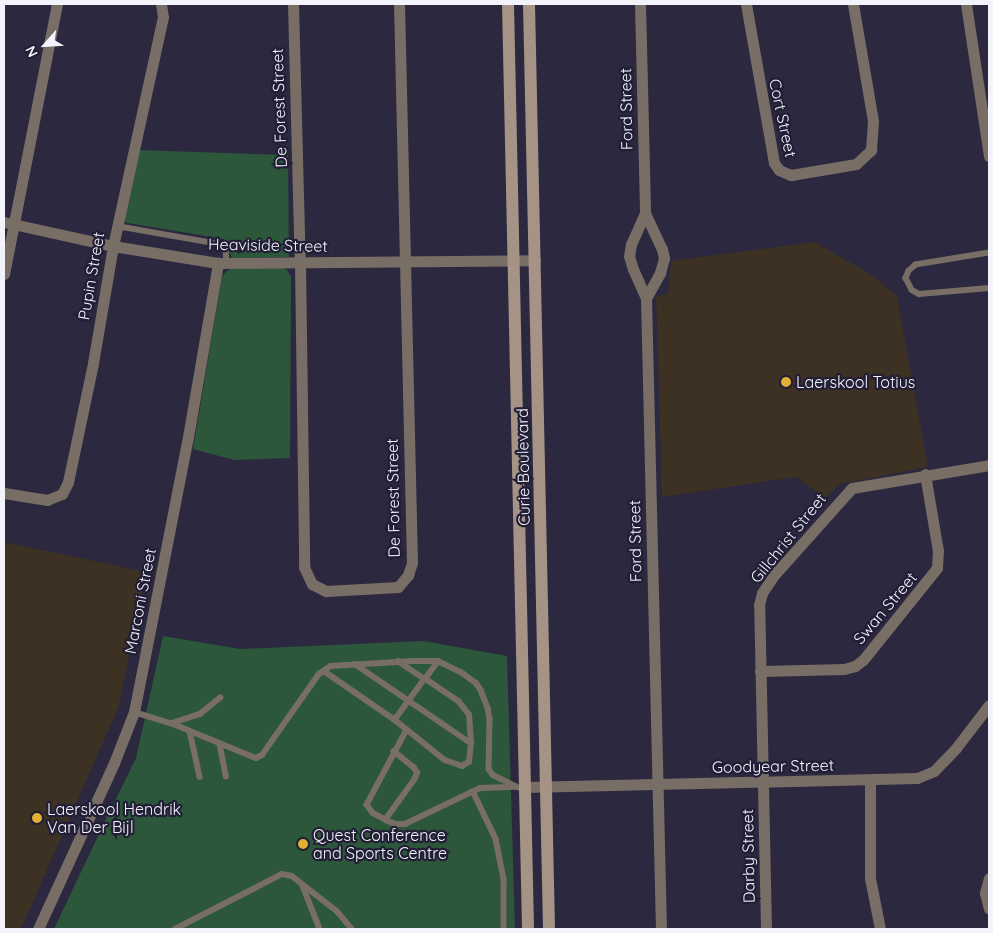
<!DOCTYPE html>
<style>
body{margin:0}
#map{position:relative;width:993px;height:933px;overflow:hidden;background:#2b2840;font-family:Quicksand,sans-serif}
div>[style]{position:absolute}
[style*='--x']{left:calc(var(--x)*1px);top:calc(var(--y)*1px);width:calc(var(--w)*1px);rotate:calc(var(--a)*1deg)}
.education>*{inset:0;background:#3c3122}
.green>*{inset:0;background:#2c573b}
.lane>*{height:5.5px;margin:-2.75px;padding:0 2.75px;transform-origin:2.75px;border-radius:2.75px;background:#796e65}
.street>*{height:11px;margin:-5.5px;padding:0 5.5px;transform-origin:5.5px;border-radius:5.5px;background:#796e65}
.secondary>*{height:12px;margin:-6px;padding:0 6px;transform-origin:6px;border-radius:6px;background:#a59385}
.dots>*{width:14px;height:14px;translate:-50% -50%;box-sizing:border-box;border:2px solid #211e35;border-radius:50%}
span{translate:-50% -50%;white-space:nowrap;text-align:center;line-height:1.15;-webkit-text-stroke:4.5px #211e35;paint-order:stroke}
.street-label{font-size:16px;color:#f3f3fc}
.poi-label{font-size:16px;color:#f3f3fc}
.left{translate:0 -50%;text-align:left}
.frame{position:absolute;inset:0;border:5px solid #f3f3fc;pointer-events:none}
.north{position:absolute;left:20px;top:20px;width:50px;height:50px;-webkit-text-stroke:4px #211e35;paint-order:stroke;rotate:244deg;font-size:14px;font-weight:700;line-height:20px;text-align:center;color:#f3f3fc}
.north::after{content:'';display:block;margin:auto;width:18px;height:22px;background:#f3f3fc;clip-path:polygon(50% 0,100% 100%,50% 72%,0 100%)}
</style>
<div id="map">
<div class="education">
<div style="clip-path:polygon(814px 242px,869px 273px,897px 296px,928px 467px,840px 484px,825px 498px,796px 477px,662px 497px,656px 296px,668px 294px,671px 261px)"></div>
<div style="clip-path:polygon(4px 542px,146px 572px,119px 706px,21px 929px,4px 929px)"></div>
</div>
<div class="green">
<div style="clip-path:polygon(136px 150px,288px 155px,289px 257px,232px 258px,224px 239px,122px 222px)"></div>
<div style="clip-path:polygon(281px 266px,287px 270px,291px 277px,290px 458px,234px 460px,193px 449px,222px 276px,232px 267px)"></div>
<div style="clip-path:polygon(163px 636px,240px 649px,423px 641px,507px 656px,515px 929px,54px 929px,107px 817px,106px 815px,109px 813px,136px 758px)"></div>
</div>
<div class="lane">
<div style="--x:117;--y:226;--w:104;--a:10"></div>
<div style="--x:219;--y:244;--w:9;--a:41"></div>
<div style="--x:226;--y:250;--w:13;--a:86"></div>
<div style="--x:989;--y:253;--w:74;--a:170.7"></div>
<div style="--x:916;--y:265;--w:9;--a:139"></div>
<div style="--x:909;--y:271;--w:8;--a:113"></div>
<div style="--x:906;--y:278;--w:13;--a:63"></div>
<div style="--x:912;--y:290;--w:8;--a:30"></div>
<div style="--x:919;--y:294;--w:70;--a:-4.9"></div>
<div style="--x:398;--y:661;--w:32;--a:34"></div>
<div style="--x:425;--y:679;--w:22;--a:-54"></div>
<div style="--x:355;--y:664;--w:140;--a:34.3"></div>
<div style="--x:324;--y:671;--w:86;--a:34.6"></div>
<div style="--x:395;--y:720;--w:64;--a:38.7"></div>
<div style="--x:445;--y:760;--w:18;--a:19"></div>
<div style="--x:462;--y:766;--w:8;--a:-30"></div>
<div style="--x:469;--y:762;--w:19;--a:-84"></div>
<div style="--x:471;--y:743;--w:28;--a:-94"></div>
<div style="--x:469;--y:715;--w:16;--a:-128"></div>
<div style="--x:459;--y:702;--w:41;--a:-145.9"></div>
<div style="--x:425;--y:679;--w:51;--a:126.2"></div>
<div style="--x:134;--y:712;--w:39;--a:17"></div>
<div style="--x:171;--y:723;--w:92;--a:22.4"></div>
<div style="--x:256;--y:758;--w:7;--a:-27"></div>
<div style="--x:262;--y:755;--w:99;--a:-54.9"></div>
<div style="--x:319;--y:674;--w:14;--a:-34"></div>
<div style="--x:331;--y:666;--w:82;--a:-3.5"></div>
<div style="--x:413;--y:661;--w:25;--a:0"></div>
<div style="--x:438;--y:661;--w:25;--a:26"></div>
<div style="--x:461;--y:672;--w:19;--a:36"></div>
<div style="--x:476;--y:683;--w:9;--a:54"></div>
<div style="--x:481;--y:690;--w:19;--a:69"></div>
<div style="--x:488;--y:708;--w:11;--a:80"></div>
<div style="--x:490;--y:719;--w:50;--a:91.1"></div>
<div style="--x:489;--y:769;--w:7;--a:56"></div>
<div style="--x:493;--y:775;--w:28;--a:26"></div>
<div style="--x:172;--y:723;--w:29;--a:-18"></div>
<div style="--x:200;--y:714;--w:26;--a:-39"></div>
<div style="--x:407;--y:730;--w:85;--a:118.1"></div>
<div style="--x:367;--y:805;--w:10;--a:53"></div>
<div style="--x:373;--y:813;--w:17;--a:28"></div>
<div style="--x:388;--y:821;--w:9;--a:21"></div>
<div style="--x:396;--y:824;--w:9;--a:0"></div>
<div style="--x:405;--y:824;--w:83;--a:-25.6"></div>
<div style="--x:480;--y:788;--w:35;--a:-2"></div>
<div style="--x:190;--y:731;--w:47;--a:77.7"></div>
<div style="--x:220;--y:744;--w:33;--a:79"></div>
<div style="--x:473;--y:791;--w:53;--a:64.4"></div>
<div style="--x:496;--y:839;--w:41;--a:78.7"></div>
<div style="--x:504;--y:879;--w:50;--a:90"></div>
<div style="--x:385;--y:820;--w:49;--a:-54.1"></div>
<div style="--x:414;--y:780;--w:8;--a:-67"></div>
<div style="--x:417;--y:773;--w:6;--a:-121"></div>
<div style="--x:414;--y:768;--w:26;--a:-141"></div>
<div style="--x:303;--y:886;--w:46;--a:68.4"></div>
<div style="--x:175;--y:929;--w:120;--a:-27.2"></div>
<div style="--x:282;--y:874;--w:10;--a:11"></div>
<div style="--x:292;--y:876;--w:57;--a:37.9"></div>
<div style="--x:337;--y:911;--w:23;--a:50"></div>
</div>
<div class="street">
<div style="--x:293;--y:4;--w:259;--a:88.5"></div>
<div style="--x:300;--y:263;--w:304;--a:89.2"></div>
<div style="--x:304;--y:567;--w:19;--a:65"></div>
<div style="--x:312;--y:584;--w:16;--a:27"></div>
<div style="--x:326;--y:591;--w:72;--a:-3.2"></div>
<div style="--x:398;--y:587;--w:16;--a:-50"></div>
<div style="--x:408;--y:575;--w:13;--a:-72"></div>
<div style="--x:412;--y:563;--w:559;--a:-91.33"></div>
<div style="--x:640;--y:4;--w:209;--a:88.6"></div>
<div style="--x:645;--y:213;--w:40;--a:65"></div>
<div style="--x:662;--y:249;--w:9;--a:77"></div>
<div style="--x:664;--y:258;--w:16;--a:105"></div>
<div style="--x:660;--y:273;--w:29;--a:119"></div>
<div style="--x:646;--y:298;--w:631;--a:88.64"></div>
<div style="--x:746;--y:4;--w:161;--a:80"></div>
<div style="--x:774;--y:163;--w:9;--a:54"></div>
<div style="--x:779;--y:170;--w:13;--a:23"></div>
<div style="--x:791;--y:175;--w:66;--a:-9.6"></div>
<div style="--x:856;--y:164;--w:21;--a:-43"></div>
<div style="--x:871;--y:150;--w:29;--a:-86"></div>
<div style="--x:873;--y:121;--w:119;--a:-99.7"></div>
<div style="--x:966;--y:4;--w:154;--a:81.4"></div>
<div style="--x:645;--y:213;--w:34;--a:114"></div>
<div style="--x:631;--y:244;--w:12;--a:99"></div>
<div style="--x:629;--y:256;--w:14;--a:73"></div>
<div style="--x:633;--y:269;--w:32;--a:66"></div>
<div style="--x:4;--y:222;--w:112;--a:12.4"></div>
<div style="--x:113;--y:246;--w:106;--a:9.2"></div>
<div style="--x:218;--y:263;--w:317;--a:-0.5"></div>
<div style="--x:4;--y:274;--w:275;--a:-78.9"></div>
<div style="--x:4;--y:493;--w:44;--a:9.2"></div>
<div style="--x:47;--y:500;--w:16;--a:-22"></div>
<div style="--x:62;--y:494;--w:13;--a:-63"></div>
<div style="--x:68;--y:482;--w:122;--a:-78.1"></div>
<div style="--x:93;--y:363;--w:119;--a:-80.3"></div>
<div style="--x:113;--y:246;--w:234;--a:-77.7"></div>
<div style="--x:163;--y:17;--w:13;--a:-99"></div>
<div style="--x:760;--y:671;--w:84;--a:-1.4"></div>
<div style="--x:844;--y:669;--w:11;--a:-15"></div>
<div style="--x:855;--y:666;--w:10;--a:-37"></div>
<div style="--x:863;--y:660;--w:118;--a:-51.2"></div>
<div style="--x:937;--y:568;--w:17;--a:-87"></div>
<div style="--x:938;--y:551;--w:78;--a:-99.6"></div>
<div style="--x:870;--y:780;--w:98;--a:90"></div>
<div style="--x:870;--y:878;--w:52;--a:78.9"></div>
<div style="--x:525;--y:787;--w:392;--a:-1.3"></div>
<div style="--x:917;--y:778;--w:18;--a:-22"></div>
<div style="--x:934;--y:771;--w:32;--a:-46"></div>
<div style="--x:956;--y:748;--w:54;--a:-52.5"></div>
<div style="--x:989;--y:878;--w:16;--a:105"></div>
<div style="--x:985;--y:893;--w:16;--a:76"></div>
<div style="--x:38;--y:929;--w:183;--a:-65.4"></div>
<div style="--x:114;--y:763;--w:55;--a:-68.6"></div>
<div style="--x:134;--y:712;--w:280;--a:-78.9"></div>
<div style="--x:188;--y:437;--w:177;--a:-80.2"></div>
<div style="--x:766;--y:929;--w:324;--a:-91.2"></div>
<div style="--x:759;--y:605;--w:12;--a:-76"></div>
<div style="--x:762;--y:593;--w:23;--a:-56"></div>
<div style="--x:775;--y:574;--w:115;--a:-48.2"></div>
<div style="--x:852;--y:488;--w:139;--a:-9.5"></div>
</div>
<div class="secondary">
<div style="--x:508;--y:4;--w:925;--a:88.76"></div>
<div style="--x:529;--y:4;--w:925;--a:88.76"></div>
</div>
<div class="dots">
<div style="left:786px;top:382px;background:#dfb034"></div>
<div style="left:37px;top:818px;background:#dfb034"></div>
<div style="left:303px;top:844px;background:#dfb034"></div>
</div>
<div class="street-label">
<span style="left:279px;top:108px;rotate:-92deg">De Forest Street</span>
<span style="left:626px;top:109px;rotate:-91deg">Ford Street</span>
<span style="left:783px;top:118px;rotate:78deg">Cort Street</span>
<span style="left:268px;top:245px;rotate:1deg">Heaviside Street</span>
<span style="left:91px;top:276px;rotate:-80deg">Pupin Street</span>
<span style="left:523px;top:467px;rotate:-91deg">Curie Boulevard</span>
<span style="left:393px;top:498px;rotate:-91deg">De Forest Street</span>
<span style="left:788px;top:538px;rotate:-51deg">Gillchrist Street</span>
<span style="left:635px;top:541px;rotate:-91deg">Ford Street</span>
<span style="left:140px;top:601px;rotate:-79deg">Marconi Street</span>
<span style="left:885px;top:608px;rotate:-50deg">Swan Street</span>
<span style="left:773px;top:766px;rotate:-1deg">Goodyear Street</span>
<span style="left:748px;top:856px;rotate:-91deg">Darby Street</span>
</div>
<div class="poi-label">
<span class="left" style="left:796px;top:382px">Laerskool Totius</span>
<span class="left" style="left:47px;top:818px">Laerskool Hendrik<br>Van Der Bijl</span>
<span class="left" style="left:313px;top:844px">Quest Conference<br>and Sports Centre</span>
</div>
<div class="frame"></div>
<div class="north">N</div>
</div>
